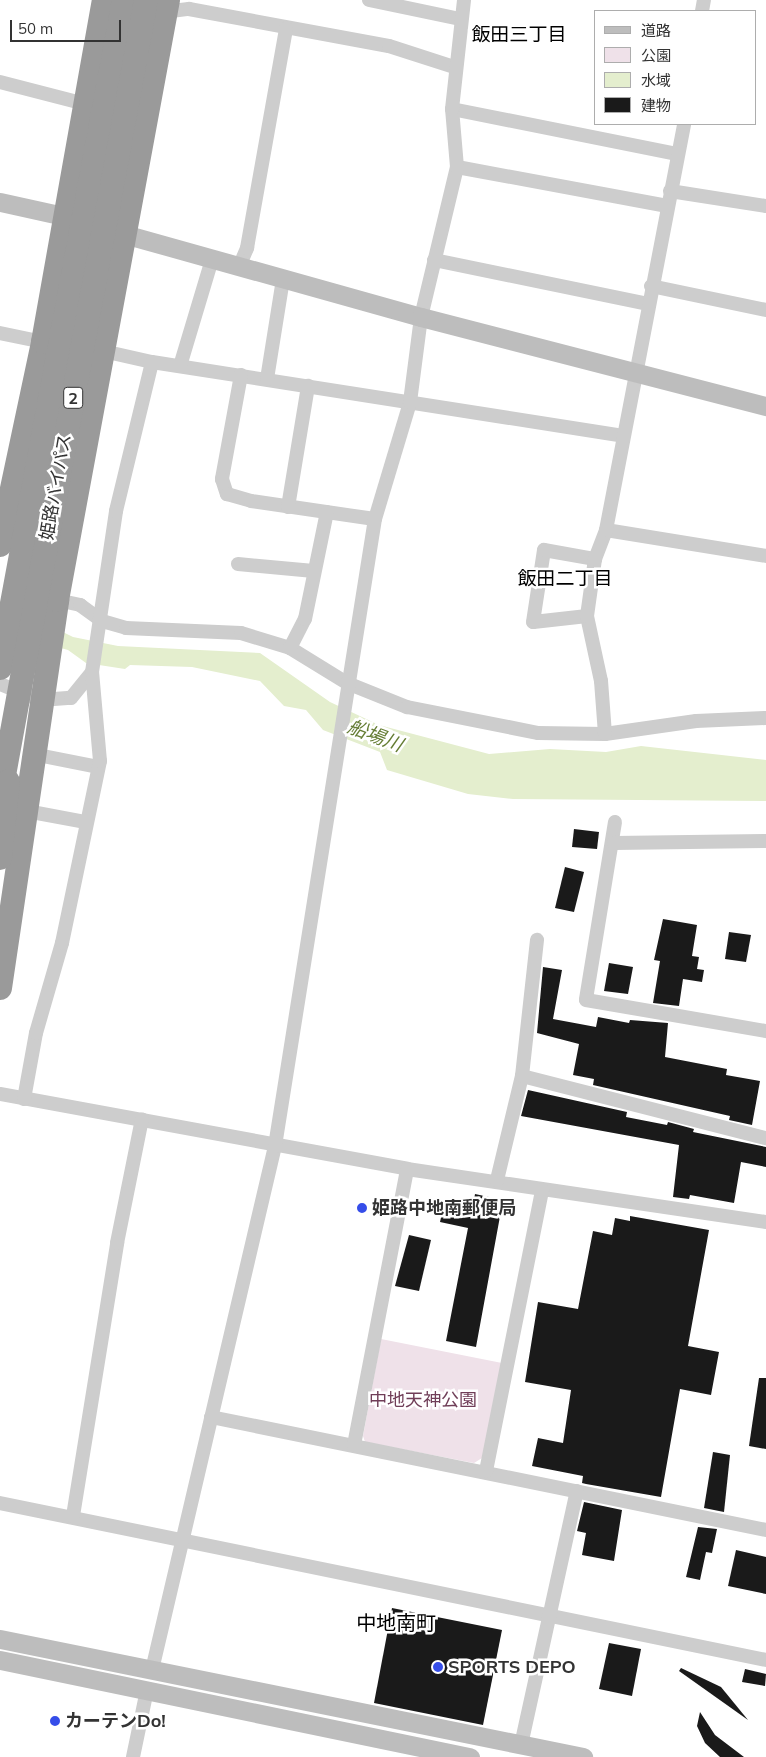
<!DOCTYPE html>
<meta charset="utf-8">
<style>
body{margin:0}
#map{position:relative;width:766px;height:1757px;overflow:hidden;background:#fff;font-family:Mulish,"Noto Sans JP",sans-serif}
div>[style]{position:absolute}
[style*='--x']{left:calc(var(--x)*1px);top:calc(var(--y)*1px);width:calc(var(--w)*1px);rotate:calc(var(--a)*1deg)}
.green>*{inset:0;background:#efe1e9}
.water>*{inset:0;background:#e4eece}
.building>*{inset:0;background:#1a1a1a}
.street>*{height:14px;margin:-7px;padding:0 7px;transform-origin:7px;border-radius:7px;background:#cdcdcd}
.secondary>*{height:19px;margin:-9.5px;padding:0 9.5px;transform-origin:9.5px;border-radius:9.5px;background:#bdbdbd}
.highway>*{height:24px;margin:-12px;padding:0 12px;transform-origin:12px;border-radius:12px;background:#9a9a9a}
.highway-bridge>*{height:24px;margin:-12px;padding:0 12px;transform-origin:12px;border-radius:12px;background:#9a9a9a}
.dots>*{width:14px;height:14px;translate:-50% -50%;box-sizing:border-box;border:2px solid #fff;border-radius:50%}
span{translate:-50% -50%;white-space:nowrap;text-align:center;line-height:1.15;-webkit-text-stroke:5px #fff;paint-order:stroke}
.shield-label span{padding:1px 4px;background:#fff;border:1px solid;border-radius:4px;-webkit-text-stroke-width:0}
.shield-label{font-size:16px;color:#333;font-weight:700}
.street-label{font-size:18px;color:#333}
.poi-label{font-size:18px;color:#333;font-weight:700}
.left{translate:0 -50%;text-align:left}
.park-label{font-size:18px;color:#703e58}
.neighbourhood-label{font-size:19px;color:#000}
.water-label{font-size:19px;color:#657d34;font-style:italic}
.quarter-label{font-size:20px;color:#000}
.legend{position:absolute;left:594px;top:10px;width:162px;height:115px;box-sizing:border-box;background:#fff;border:1px solid #adadad;margin:0;padding:6px 9px;list-style:none;font-size:15px;color:#333}
.legend li{display:flex;align-items:center;gap:10px;height:25px}
.legend b{width:25px;border:1px solid #adadad}
.scale{position:absolute;left:10px;top:20px;width:111px;height:22px;box-sizing:border-box;border:2px solid #333;border-top:0;padding-left:6px;font-size:15px;line-height:18px;white-space:nowrap;color:#333;-webkit-text-stroke:4px #fff;paint-order:stroke}
</style>
<div id="map">
<div class="green">
<div style="clip-path:polygon(381px 1339px,502px 1363px,482px 1458px,474px 1463px,365px 1442px,363px 1436px)"></div>
</div>
<div class="water">
<div style="clip-path:polygon(0 601px,73px 637px,118px 646px,260px 653px,330px 702px,379px 725px,489px 754px,550px 749px,606px 752px,641px 746px,766px 760px,766px 801px,513px 799px,468px 794px,387px 770px,380px 752px,323px 730px,306px 710px,284px 706px,260px 681px,192px 667px,130px 665px,125px 669px,86px 663px,68px 650px,2px 632px)"></div>
</div>
<div class="building">
<div style="clip-path:polygon(574px 829px,599px 832px,597px 849px,572px 847px)"></div>
<div style="clip-path:polygon(565px 867px,584px 872px,574px 912px,555px 908px)"></div>
<div style="clip-path:polygon(663px 919px,697px 925px,692px 956px,699px 957px,697px 969px,704px 970px,702px 982px,683px 979px,679px 1006px,653px 1003px,660px 961px,654px 960px)"></div>
<div style="clip-path:polygon(729px 932px,751px 935px,746px 962px,725px 959px)"></div>
<div style="clip-path:polygon(609px 963px,633px 967px,628px 994px,604px 991px)"></div>
<div style="clip-path:polygon(543px 967px,562px 970px,553px 1019px,596px 1027px,598px 1017px,629px 1023px,630px 1020px,668px 1023px,665px 1057px,727px 1069px,726px 1075px,760px 1081px,752px 1125px,729px 1120px,730px 1116px,593px 1085px,594px 1079px,573px 1075px,579px 1044px,537px 1033px)"></div>
<div style="clip-path:polygon(528px 1090px,627px 1112px,626px 1117px,667px 1125px,668px 1122px,694px 1129px,693px 1132px,766px 1147px,766px 1167px,741px 1162px,734px 1203px,690px 1195px,689px 1199px,673px 1197px,679px 1145px,521px 1116px)"></div>
<div style="clip-path:polygon(475px 1194px,503px 1200px,476px 1347px,446px 1341px,468px 1228px,440px 1222px,445px 1199px,473px 1205px)"></div>
<div style="clip-path:polygon(630px 1216px,709px 1230px,688px 1346px,719px 1352px,711px 1395px,680px 1389px,661px 1497px,586px 1484px,582px 1483px,583px 1476px,532px 1466px,538px 1438px,563px 1443px,571px 1390px,525px 1382px,538px 1302px,578px 1309px,593px 1231px,612px 1235px,615px 1218px,630px 1221px)"></div>
<div style="clip-path:polygon(409px 1235px,431px 1240px,419px 1291px,395px 1286px)"></div>
<div style="clip-path:polygon(759px 1378px,766px 1378px,766px 1449px,749px 1446px)"></div>
<div style="clip-path:polygon(713px 1452px,730px 1455px,724px 1512px,704px 1508px)"></div>
<div style="clip-path:polygon(584px 1502px,622px 1510px,614px 1561px,582px 1555px,586px 1533px,577px 1531px)"></div>
<div style="clip-path:polygon(698px 1527px,717px 1529px,712px 1553px,706px 1552px,700px 1580px,686px 1577px)"></div>
<div style="clip-path:polygon(736px 1550px,766px 1557px,766px 1594px,728px 1586px)"></div>
<div style="clip-path:polygon(392px 1608px,502px 1630px,483px 1725px,374px 1703px)"></div>
<div style="clip-path:polygon(609px 1643px,641px 1649px,632px 1696px,599px 1689px)"></div>
<div style="clip-path:polygon(681px 1668px,721px 1687px,748px 1720px,679px 1671px)"></div>
<div style="clip-path:polygon(745px 1669px,766px 1674px,765px 1686px,742px 1682px)"></div>
<div style="clip-path:polygon(700px 1712px,715px 1735px,744px 1757px,720px 1757px,705px 1743px,697px 1726px)"></div>
</div>
<div class="street">
<div style="--x:369;--y:0;--w:93;--a:11.8"></div>
<div style="--x:702;--y:11;--w:11;--a:-80"></div>
<div style="--x:163;--y:12;--w:26;--a:-7"></div>
<div style="--x:189;--y:9;--w:203;--a:10.5"></div>
<div style="--x:389;--y:46;--w:68;--a:17.9"></div>
<div style="--x:0;--y:82;--w:88;--a:14.5"></div>
<div style="--x:452;--y:109;--w:230;--a:11.3"></div>
<div style="--x:457;--y:167;--w:214;--a:10.5"></div>
<div style="--x:670;--y:191;--w:97;--a:8.9"></div>
<div style="--x:434;--y:260;--w:218;--a:11.6"></div>
<div style="--x:239;--y:267;--w:21;--a:-67"></div>
<div style="--x:247;--y:248;--w:223;--a:-79.9"></div>
<div style="--x:651;--y:286;--w:117;--a:11.8"></div>
<div style="--x:0;--y:333;--w:44;--a:11.8"></div>
<div style="--x:103;--y:351;--w:50;--a:12.7"></div>
<div style="--x:152;--y:362;--w:477;--a:8.9"></div>
<div style="--x:180;--y:366;--w:112;--a:-73.3"></div>
<div style="--x:241;--y:375;--w:106;--a:100.4"></div>
<div style="--x:222;--y:479;--w:16;--a:72"></div>
<div style="--x:227;--y:494;--w:25;--a:16"></div>
<div style="--x:251;--y:501;--w:125;--a:8.3"></div>
<div style="--x:267;--y:379;--w:101;--a:-80.9"></div>
<div style="--x:288;--y:507;--w:123;--a:-80.6"></div>
<div style="--x:606;--y:530;--w:162;--a:9.2"></div>
<div style="--x:238;--y:564;--w:76;--a:5.3"></div>
<div style="--x:57;--y:600;--w:24;--a:12"></div>
<div style="--x:80;--y:605;--w:27;--a:36"></div>
<div style="--x:102;--y:621;--w:25;--a:16"></div>
<div style="--x:126;--y:628;--w:115;--a:2.5"></div>
<div style="--x:241;--y:633;--w:51;--a:17"></div>
<div style="--x:290;--y:648;--w:67;--a:31.6"></div>
<div style="--x:347;--y:683;--w:65;--a:21.8"></div>
<div style="--x:407;--y:707;--w:134;--a:11.2"></div>
<div style="--x:538;--y:733;--w:67;--a:0.9"></div>
<div style="--x:605;--y:734;--w:92;--a:-8.1"></div>
<div style="--x:696;--y:721;--w:70;--a:-2.5"></div>
<div style="--x:587;--y:616;--w:54;--a:173.7"></div>
<div style="--x:533;--y:622;--w:73;--a:-81.3"></div>
<div style="--x:544;--y:550;--w:52;--a:10"></div>
<div style="--x:290;--y:648;--w:33;--a:-63"></div>
<div style="--x:305;--y:619;--w:109;--a:-78.4"></div>
<div style="--x:0;--y:684;--w:43;--a:21.8"></div>
<div style="--x:40;--y:700;--w:31;--a:-4"></div>
<div style="--x:71;--y:698;--w:33;--a:-51"></div>
<div style="--x:605;--y:734;--w:53;--a:-94.3"></div>
<div style="--x:601;--y:681;--w:66;--a:-102.2"></div>
<div style="--x:587;--y:616;--w:58;--a:-82"></div>
<div style="--x:595;--y:559;--w:31;--a:-69"></div>
<div style="--x:606;--y:530;--w:413;--a:-79.1"></div>
<div style="--x:33;--y:754;--w:66;--a:11.3"></div>
<div style="--x:21;--y:810;--w:66;--a:10.5"></div>
<div style="--x:615;--y:822;--w:180;--a:99.3"></div>
<div style="--x:586;--y:1000;--w:183;--a:9.8"></div>
<div style="--x:614;--y:843;--w:152;--a:-0.8"></div>
<div style="--x:522;--y:1076;--w:137;--a:-83.7"></div>
<div style="--x:0;--y:1094;--w:414;--a:10.4"></div>
<div style="--x:407;--y:1169;--w:363;--a:8.4"></div>
<div style="--x:24;--y:1099;--w:67;--a:-79.7"></div>
<div style="--x:36;--y:1033;--w:94;--a:-73.9"></div>
<div style="--x:62;--y:943;--w:186;--a:-78.2"></div>
<div style="--x:100;--y:761;--w:89;--a:-95.1"></div>
<div style="--x:92;--y:672;--w:163;--a:-81.5"></div>
<div style="--x:116;--y:511;--w:153;--a:-76.4"></div>
<div style="--x:497;--y:1180;--w:107;--a:-76.5"></div>
<div style="--x:522;--y:1076;--w:252;--a:14.3"></div>
<div style="--x:211;--y:1417;--w:566;--a:11.51"></div>
<div style="--x:354;--y:1445;--w:281;--a:-79.1"></div>
<div style="--x:486;--y:1471;--w:287;--a:-78.7"></div>
<div style="--x:0;--y:1503;--w:782;--a:11.58"></div>
<div style="--x:73;--y:1516;--w:277;--a:-80.8"></div>
<div style="--x:117;--y:1243;--w:126;--a:-78.6"></div>
<div style="--x:152;--y:1670;--w:538;--a:-76.79"></div>
<div style="--x:275;--y:1146;--w:635;--a:-80.94"></div>
<div style="--x:375;--y:519;--w:122;--a:-73.3"></div>
<div style="--x:410;--y:402;--w:86;--a:-82.6"></div>
<div style="--x:421;--y:317;--w:154;--a:-76.5"></div>
<div style="--x:457;--y:167;--w:58;--a:-94.9"></div>
<div style="--x:452;--y:109;--w:110;--a:-83.7"></div>
<div style="--x:521;--y:1745;--w:260;--a:-77.6"></div>
<div style="--x:133;--y:1757;--w:68;--a:-78.2"></div>
</div>
<div class="secondary">
<div style="--x:0;--y:202;--w:79;--a:12.4"></div>
<div style="--x:113;--y:231;--w:320;--a:15.6"></div>
<div style="--x:421;--y:317;--w:356;--a:14.5"></div>
<div style="--x:0;--y:1639;--w:595;--a:11.44"></div>
<div style="--x:0;--y:1660;--w:480;--a:11.7"></div>
</div>
<div class="highway">
<div style="--x:0;--y:545;--w:208;--a:-78"></div>
<div style="--x:43;--y:342;--w:347;--a:-79.9"></div>
<div style="--x:0;--y:988;--w:392;--a:-81.6"></div>
<div style="--x:57;--y:600;--w:610;--a:-79.52"></div>
</div>
<div class="highway-bridge">
<div style="--x:0;--y:668;--w:679;--a:-79.48"></div>
<div style="--x:0;--y:797;--w:810;--a:-79.62"></div>
<div style="--x:0;--y:858;--w:77;--a:-84.1"></div>
</div>
<div class="dots">
<div style="left:362px;top:1208px;background:#354de9"></div>
<div style="left:438px;top:1667px;background:#354de9"></div>
<div style="left:55px;top:1721px;background:#354de9"></div>
</div>
<div class="shield-label">
<span style="left:73px;top:398px">2</span>
</div>
<div class="street-label">
<span style="left:56px;top:487px;rotate:-80deg">姫路バイパス</span>
</div>
<div class="poi-label">
<span class="left" style="left:372px;top:1208px">姫路中地南郵便局</span>
<span class="left" style="left:448px;top:1667px">SPORTS DEPO</span>
<span class="left" style="left:65px;top:1721px">カーテンDo!</span>
</div>
<div class="park-label">
<span style="left:423px;top:1400px">中地天神公園</span>
</div>
<div class="neighbourhood-label">
<span style="left:519px;top:35px">飯田三丁目</span>
<span style="left:565px;top:579px">飯田二丁目</span>
</div>
<div class="water-label">
<span style="left:375px;top:736px;rotate:21deg">船場川</span>
</div>
<div class="quarter-label">
<span style="left:396px;top:1622px">中地南町</span>
</div>
<ul class="legend">
<li><b style="height:6px;background:#bdbdbd"></b>道路</li>
<li><b style="height:14px;background:#efe1e9"></b>公園</li>
<li><b style="height:14px;background:#e4eece"></b>水域</li>
<li><b style="height:14px;background:#1a1a1a"></b>建物</li>
</ul>
<div class="scale">50 m</div>
</div>
